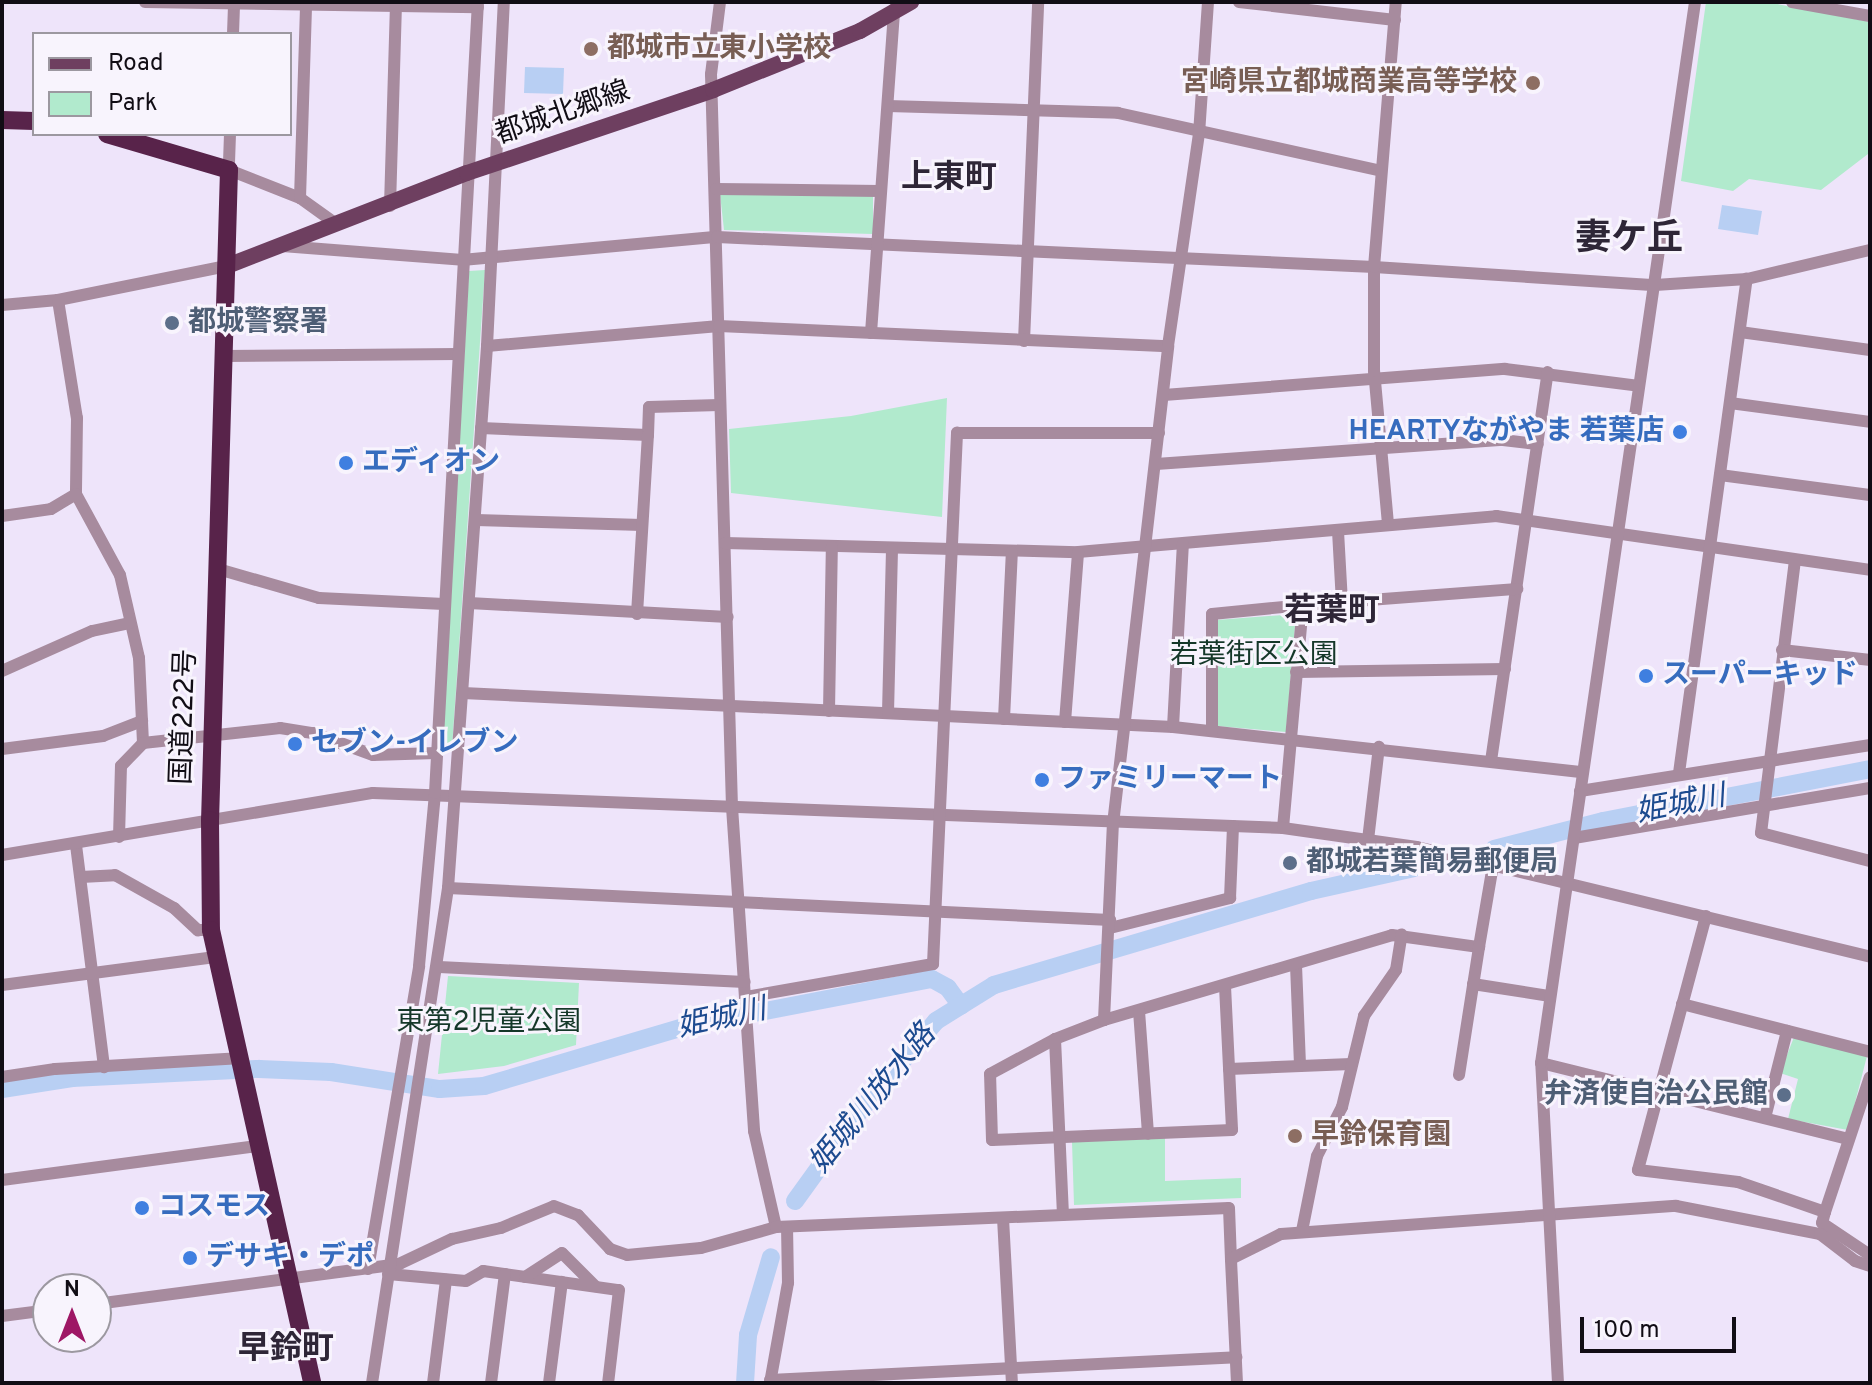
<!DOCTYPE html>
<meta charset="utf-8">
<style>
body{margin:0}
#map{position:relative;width:1872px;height:1385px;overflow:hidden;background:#eee4fa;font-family:Overpass,"Noto Sans JP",sans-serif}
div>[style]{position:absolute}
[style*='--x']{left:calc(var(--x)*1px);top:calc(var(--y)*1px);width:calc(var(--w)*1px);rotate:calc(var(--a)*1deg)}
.green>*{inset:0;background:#b1eacd}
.water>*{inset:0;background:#b8cff3}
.river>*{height:18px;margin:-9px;padding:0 9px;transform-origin:9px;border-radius:9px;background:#b8cff3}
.minor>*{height:12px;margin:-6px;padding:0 6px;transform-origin:6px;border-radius:6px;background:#a78b9e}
.major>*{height:16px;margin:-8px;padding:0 8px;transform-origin:8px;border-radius:8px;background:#6e3f60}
.highway>*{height:18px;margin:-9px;padding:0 9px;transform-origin:9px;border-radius:9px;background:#58234a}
.dots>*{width:22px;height:22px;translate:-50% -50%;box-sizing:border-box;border:4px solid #f8f4fd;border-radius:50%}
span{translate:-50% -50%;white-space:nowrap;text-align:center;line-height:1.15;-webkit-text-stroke:6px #f8f4fd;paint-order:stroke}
.education-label{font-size:28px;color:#785e54;font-weight:700}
.left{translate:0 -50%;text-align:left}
.right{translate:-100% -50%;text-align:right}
.street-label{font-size:28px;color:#110d15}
.service-label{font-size:28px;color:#4e5e75;font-weight:700}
.shop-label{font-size:28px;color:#366cbe;font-weight:700}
.park-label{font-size:28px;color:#153829}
.water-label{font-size:30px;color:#1c4a8f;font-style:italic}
.quarter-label{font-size:32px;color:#2e2637;font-weight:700}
.district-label{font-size:36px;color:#2e2637;font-weight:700}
.frame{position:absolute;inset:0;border:4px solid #110d15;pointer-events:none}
.legend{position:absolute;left:32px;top:32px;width:260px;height:104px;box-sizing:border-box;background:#f8f4fd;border:2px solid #9c98a0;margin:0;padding:10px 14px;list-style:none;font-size:24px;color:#110d15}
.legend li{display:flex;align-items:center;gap:16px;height:40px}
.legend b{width:40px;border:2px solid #9c98a0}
.north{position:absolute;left:32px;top:1273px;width:80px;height:80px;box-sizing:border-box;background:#f8f4fd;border:2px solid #9c98a0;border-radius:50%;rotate:0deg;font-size:22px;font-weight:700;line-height:32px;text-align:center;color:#110d15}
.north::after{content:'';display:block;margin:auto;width:28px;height:36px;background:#9e1665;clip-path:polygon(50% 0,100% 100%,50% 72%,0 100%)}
.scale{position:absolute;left:1580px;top:1317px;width:156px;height:36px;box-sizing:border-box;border:4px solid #110d15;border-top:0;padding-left:10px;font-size:24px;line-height:28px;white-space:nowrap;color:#110d15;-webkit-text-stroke:6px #f8f4fd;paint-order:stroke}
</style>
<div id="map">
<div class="green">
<div style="clip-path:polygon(1706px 2px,1767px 2px,1870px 22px,1868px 154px,1821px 190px,1749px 179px,1733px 191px,1681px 181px)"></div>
<div style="clip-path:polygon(720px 194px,873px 196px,873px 234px,724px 230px)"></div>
<div style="clip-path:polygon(485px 270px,452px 748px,442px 747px,469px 271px)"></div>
<div style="clip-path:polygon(947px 398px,942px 517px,731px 493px,729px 429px,851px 416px)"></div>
<div style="clip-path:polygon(1296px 614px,1286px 732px,1216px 726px,1216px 620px)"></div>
<div style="clip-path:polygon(448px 976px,579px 983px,576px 1045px,504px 1066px,438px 1074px)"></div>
<div style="clip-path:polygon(1794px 1037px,1867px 1056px,1848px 1130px,1788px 1119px,1798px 1079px,1780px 1073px)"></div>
<div style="clip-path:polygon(1165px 1138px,1165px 1181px,1241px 1178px,1241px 1198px,1074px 1205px,1072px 1142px)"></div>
</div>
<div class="water">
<div style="clip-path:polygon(525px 67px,564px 68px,563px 94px,524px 93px)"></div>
<div style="clip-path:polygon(1722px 205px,1762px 211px,1758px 235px,1718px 229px)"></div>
</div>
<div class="river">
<div style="--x:1494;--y:849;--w:113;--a:-14.4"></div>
<div style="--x:1603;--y:821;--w:272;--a:-11"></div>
<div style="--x:2;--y:1089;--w:71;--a:-8.9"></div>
<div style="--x:72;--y:1078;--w:187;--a:-2.8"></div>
<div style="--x:259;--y:1069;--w:72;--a:2.4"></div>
<div style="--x:331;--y:1072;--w:110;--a:8.9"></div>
<div style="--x:440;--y:1089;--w:44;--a:-3.9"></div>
<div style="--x:484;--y:1086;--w:212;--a:-16.5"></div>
<div style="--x:687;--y:1026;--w:249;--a:-10.9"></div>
<div style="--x:932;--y:979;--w:18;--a:29"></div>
<div style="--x:948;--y:988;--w:22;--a:54"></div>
<div style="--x:795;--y:1201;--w:111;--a:-54.2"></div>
<div style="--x:860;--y:1111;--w:118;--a:-49.8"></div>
<div style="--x:936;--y:1021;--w:68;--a:-31.8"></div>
<div style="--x:994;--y:985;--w:331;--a:-16.5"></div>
<div style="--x:1311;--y:891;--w:106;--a:-12.6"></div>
<div style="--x:745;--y:1383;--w:48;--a:-86.4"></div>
<div style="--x:748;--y:1335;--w:81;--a:-73.6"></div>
</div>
<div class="minor">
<div style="--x:145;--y:2;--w:333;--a:0.9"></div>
<div style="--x:720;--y:2;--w:73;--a:97.1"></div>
<div style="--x:711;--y:74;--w:733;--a:88.36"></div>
<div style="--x:732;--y:807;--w:325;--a:86.1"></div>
<div style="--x:754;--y:1131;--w:98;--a:77.1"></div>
<div style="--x:1239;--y:2;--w:157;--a:6.6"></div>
<div style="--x:1792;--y:2;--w:79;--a:10.2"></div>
<div style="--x:233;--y:34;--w:32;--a:-88"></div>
<div style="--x:888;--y:106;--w:230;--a:1.7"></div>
<div style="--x:1118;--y:113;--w:269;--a:12.4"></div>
<div style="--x:230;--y:134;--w:36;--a:92"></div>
<div style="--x:229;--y:170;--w:76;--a:21.5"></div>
<div style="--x:300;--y:198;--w:44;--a:35.8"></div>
<div style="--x:716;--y:189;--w:164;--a:0.7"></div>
<div style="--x:300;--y:198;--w:191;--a:-88.2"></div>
<div style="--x:390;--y:206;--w:204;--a:-88.3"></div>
<div style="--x:282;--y:246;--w:181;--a:4.4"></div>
<div style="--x:462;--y:260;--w:256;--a:-5.2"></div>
<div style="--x:717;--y:237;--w:658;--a:2.61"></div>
<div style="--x:1374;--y:267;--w:282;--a:3.7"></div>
<div style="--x:1655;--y:285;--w:92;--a:-3.7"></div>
<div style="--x:1747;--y:279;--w:126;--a:-13.3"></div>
<div style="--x:58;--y:300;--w:120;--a:80.9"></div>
<div style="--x:77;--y:418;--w:76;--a:90.8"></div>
<div style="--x:76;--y:494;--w:92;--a:61.5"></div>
<div style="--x:120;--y:575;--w:85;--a:77.1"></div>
<div style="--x:139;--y:658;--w:85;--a:87.3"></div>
<div style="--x:143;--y:743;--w:138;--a:-6.2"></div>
<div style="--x:280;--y:728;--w:33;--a:9"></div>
<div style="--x:313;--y:733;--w:64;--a:20.1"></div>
<div style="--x:373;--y:755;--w:63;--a:-1.8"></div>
<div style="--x:2;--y:305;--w:56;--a:-5.1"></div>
<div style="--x:58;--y:300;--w:172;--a:-11.4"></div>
<div style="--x:1740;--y:332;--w:131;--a:7.9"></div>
<div style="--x:871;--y:333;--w:325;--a:-85.9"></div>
<div style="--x:1024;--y:341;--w:339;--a:-87.6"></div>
<div style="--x:487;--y:346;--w:233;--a:-4.9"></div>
<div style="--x:719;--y:326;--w:449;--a:2.6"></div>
<div style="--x:225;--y:356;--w:233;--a:-0.5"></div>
<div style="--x:1164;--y:395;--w:342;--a:-4.4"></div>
<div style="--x:1505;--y:369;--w:135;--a:7.2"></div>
<div style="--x:1730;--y:403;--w:141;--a:7.7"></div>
<div style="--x:481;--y:428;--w:167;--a:2.4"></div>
<div style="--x:648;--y:435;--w:28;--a:-88"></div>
<div style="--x:649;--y:407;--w:70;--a:-1.6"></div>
<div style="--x:1156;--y:464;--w:348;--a:-4"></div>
<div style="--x:1503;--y:440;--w:35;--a:7"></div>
<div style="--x:1720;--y:475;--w:151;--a:7.6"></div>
<div style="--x:2;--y:516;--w:49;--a:-8.1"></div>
<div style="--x:51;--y:509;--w:29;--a:-31"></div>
<div style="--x:476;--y:520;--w:166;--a:1.7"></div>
<div style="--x:1388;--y:524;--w:154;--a:-95.2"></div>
<div style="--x:1374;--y:371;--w:104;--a:-90"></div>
<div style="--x:1374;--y:267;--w:266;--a:-85.3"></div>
<div style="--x:1338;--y:531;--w:71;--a:86.8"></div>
<div style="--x:725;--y:543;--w:353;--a:1.5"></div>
<div style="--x:1078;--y:552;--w:420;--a:-4.9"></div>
<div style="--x:1496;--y:516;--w:378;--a:8.2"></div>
<div style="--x:1795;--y:560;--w:275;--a:97.1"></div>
<div style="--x:1761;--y:833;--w:113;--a:14.4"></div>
<div style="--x:218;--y:569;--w:105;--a:16"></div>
<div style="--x:319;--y:598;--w:125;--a:2.7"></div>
<div style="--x:469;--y:603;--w:259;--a:3.1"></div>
<div style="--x:637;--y:614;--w:179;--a:-86.5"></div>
<div style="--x:1782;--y:650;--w:89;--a:6.5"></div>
<div style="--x:2;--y:671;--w:98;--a:-24"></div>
<div style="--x:92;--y:631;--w:38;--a:-12"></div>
<div style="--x:1296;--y:672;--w:209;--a:-0.8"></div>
<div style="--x:463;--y:693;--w:711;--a:2.74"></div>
<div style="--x:1173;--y:727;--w:412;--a:6.3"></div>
<div style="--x:829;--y:711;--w:164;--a:-89"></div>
<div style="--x:888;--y:713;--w:164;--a:-88.6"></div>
<div style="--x:1004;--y:719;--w:167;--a:-87.3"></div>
<div style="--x:1065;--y:722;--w:170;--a:-85.6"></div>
<div style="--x:1173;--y:727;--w:183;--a:-86.9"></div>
<div style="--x:1212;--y:731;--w:117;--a:-90"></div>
<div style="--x:1212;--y:614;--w:91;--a:-5.6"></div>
<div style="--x:2;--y:749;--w:102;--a:-7.3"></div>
<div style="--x:103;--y:736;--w:42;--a:-21"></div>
<div style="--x:1491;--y:761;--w:393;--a:-81.7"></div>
<div style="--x:1679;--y:773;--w:499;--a:-82.2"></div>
<div style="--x:1580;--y:791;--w:294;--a:-9"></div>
<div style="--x:1283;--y:828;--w:224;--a:-84.9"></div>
<div style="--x:1303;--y:605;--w:215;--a:-4.3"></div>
<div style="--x:119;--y:837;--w:71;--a:-88.4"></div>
<div style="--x:121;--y:766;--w:32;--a:-46"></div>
<div style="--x:1574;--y:838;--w:300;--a:-9.6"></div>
<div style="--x:1368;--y:840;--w:94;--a:-83.3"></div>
<div style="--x:76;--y:845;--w:224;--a:82.8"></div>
<div style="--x:2;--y:855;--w:376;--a:-9.5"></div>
<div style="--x:373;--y:793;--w:911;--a:2.2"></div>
<div style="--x:1283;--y:828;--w:135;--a:8.1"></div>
<div style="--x:1417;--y:847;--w:466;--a:13.6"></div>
<div style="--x:81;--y:877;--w:34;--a:-3"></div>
<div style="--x:115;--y:875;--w:68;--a:29.2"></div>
<div style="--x:174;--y:908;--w:33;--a:43"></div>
<div style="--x:198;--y:930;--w:13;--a:0"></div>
<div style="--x:448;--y:888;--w:663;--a:2.77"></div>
<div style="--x:1706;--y:916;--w:263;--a:105"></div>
<div style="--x:1638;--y:1170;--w:101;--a:6.8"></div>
<div style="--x:1738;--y:1182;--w:92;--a:19"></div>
<div style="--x:1825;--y:1212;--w:11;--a:105"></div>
<div style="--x:1822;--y:1223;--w:58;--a:33.7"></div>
<div style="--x:1110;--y:928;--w:124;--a:-14"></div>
<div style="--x:1230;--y:898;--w:72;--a:-87.6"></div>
<div style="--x:1296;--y:965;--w:101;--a:87.7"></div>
<div style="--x:439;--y:967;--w:306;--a:2.8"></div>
<div style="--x:1473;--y:984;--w:78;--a:8.9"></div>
<div style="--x:2;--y:985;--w:215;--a:-7.5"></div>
<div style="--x:1225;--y:986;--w:144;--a:87.2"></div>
<div style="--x:1232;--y:1130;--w:240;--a:177.6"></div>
<div style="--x:992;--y:1140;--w:66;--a:-91.7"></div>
<div style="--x:990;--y:1074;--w:74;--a:-28.3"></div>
<div style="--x:1055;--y:1039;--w:53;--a:-21.2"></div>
<div style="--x:1104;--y:1020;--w:300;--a:-16.4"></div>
<div style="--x:1392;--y:935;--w:88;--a:7.9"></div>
<div style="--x:1479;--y:947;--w:83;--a:-80.3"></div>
<div style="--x:746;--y:997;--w:190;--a:-10"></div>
<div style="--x:933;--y:964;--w:532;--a:-87.41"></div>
<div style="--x:957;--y:433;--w:202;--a:0"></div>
<div style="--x:1682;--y:1004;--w:194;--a:14.3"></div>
<div style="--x:1139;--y:1011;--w:123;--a:85.8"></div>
<div style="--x:1104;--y:1020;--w:196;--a:-87.4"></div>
<div style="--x:1113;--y:824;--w:481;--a:-83.4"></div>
<div style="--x:1168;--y:346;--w:214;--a:-81.7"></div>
<div style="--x:1199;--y:134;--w:132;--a:-86.1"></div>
<div style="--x:1055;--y:1039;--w:176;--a:87.4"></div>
<div style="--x:1541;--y:1063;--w:317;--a:13.9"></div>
<div style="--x:1229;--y:1069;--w:122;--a:-2.3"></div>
<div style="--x:1459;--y:1075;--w:130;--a:-81.1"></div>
<div style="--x:2;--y:1077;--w:54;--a:-8.6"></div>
<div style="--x:55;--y:1069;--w:183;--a:-3.4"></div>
<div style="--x:1765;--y:1118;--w:90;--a:-75.8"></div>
<div style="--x:2;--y:1180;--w:258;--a:-7.6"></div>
<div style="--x:1825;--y:1212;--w:142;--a:-71.6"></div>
<div style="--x:1003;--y:1218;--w:165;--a:86.9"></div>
<div style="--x:1302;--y:1231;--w:76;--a:-78.7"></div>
<div style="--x:1317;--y:1156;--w:55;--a:-63"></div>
<div style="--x:1342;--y:1107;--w:94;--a:-76.4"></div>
<div style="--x:1364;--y:1016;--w:56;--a:-55.2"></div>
<div style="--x:1396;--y:970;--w:36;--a:-81"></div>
<div style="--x:368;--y:1269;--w:307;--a:-80.4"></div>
<div style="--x:419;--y:966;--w:174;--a:-84.7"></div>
<div style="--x:435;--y:793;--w:792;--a:-86.89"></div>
<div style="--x:388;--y:1274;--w:78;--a:5.1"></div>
<div style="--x:466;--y:1281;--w:20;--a:-30"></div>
<div style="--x:483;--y:1271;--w:137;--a:8"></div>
<div style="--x:619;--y:1290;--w:94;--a:96.7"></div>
<div style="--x:525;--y:1277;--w:44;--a:-33"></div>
<div style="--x:562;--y:1253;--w:47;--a:45"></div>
<div style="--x:96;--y:1304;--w:306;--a:-7.5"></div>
<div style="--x:399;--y:1264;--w:59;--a:-25.3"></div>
<div style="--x:452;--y:1239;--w:50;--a:-12.7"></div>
<div style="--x:501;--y:1228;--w:57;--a:-22.5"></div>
<div style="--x:554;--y:1206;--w:26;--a:21"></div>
<div style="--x:578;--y:1215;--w:47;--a:46.7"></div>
<div style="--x:610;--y:1249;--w:18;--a:19"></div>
<div style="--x:627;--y:1255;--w:74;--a:-5.4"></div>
<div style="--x:701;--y:1248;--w:78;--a:-15.6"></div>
<div style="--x:776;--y:1227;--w:453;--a:-2.4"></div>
<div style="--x:1229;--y:1208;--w:51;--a:87.8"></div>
<div style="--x:2;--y:1316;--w:46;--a:-7.4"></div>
<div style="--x:770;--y:1380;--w:467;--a:-2.8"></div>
<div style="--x:372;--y:1383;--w:501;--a:-81.27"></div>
<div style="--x:448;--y:888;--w:543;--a:-85.88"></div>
<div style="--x:487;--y:346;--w:344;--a:-87.2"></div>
<div style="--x:433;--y:1383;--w:104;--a:-82.8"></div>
<div style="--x:491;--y:1383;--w:110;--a:-82.7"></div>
<div style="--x:549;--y:1383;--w:102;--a:-82.7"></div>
<div style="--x:770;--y:1383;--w:102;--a:-79.8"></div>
<div style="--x:788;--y:1283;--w:55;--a:-91"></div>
<div style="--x:1237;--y:1383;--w:124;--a:-92.8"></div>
<div style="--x:1231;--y:1259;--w:56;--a:-26.6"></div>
<div style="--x:1281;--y:1234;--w:396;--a:-4.1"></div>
<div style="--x:1676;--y:1206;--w:147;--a:11"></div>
<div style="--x:1820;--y:1234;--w:44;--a:37.6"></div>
<div style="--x:1855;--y:1261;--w:16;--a:18"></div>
<div style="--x:1558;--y:1383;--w:320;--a:-93"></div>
<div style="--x:1541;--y:1063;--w:1072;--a:-81.74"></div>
</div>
<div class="major">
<div style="--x:227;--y:266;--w:257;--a:-21.2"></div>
<div style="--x:467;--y:173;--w:260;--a:-18.6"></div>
<div style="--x:713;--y:90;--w:158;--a:-21.9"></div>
<div style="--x:860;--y:31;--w:59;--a:-29.6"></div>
</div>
<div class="highway">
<div style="--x:2;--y:120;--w:32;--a:2"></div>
<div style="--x:107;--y:134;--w:127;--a:16.4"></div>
<div style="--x:229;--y:170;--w:650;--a:91.67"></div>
<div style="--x:210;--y:820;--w:110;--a:89.5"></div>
<div style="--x:211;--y:930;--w:464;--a:77.4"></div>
</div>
<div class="dots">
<div style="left:591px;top:49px;background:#8d6e63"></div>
<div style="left:1533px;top:83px;background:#8d6e63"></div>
<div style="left:172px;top:323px;background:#5c6f8a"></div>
<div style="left:1680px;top:432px;background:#3f7fe0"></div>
<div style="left:346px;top:463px;background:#3f7fe0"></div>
<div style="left:1646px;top:676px;background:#3f7fe0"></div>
<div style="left:295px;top:744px;background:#3f7fe0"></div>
<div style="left:1042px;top:780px;background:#3f7fe0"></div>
<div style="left:1290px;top:863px;background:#5c6f8a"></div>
<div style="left:1784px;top:1095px;background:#5c6f8a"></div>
<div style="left:1295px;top:1136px;background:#8d6e63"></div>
<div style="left:142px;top:1208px;background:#3f7fe0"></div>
<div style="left:190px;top:1258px;background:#3f7fe0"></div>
</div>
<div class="education-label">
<span class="left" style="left:607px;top:49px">都城市立東小学校</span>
<span class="right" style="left:1517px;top:83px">宮崎県立都城商業高等学校</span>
<span class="left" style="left:1311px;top:1136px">早鈴保育園</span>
</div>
<div class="street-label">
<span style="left:563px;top:114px;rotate:-19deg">都城北郷線</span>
<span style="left:185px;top:717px;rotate:-88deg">国道222号</span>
</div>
<div class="service-label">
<span class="left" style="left:188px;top:323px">都城警察署</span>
<span class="left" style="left:1306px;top:863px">都城若葉簡易郵便局</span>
<span class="right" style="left:1768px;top:1095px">弁済使自治公民館</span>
</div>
<div class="shop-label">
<span class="right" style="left:1664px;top:432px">HEARTYながやま 若葉店</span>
<span class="left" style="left:362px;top:463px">エディオン</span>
<span class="left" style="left:1662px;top:676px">スーパーキッド</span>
<span class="left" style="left:311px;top:744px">セブン-イレブン</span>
<span class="left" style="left:1058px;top:780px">ファミリーマート</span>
<span class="left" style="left:158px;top:1208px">コスモス</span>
<span class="left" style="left:206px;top:1258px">デサキ・デポ</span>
</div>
<div class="park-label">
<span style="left:1254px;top:656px">若葉街区公園</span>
<span style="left:489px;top:1023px">東第2児童公園</span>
</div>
<div class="water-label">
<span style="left:1681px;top:806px;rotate:-11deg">姫城川</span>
<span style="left:722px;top:1020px;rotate:-12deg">姫城川</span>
<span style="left:874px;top:1100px;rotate:-51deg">姫城川放水路</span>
</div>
<div class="quarter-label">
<span style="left:949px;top:179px">上東町</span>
<span style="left:1332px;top:612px">若葉町</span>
<span style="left:286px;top:1350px">早鈴町</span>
</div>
<div class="district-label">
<span style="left:1629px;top:241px">妻ケ丘</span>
</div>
<div class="frame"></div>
<ul class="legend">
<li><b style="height:10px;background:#6e3f60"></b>Road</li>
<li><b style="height:22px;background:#b1eacd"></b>Park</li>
</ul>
<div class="north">N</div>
<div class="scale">100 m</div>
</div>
